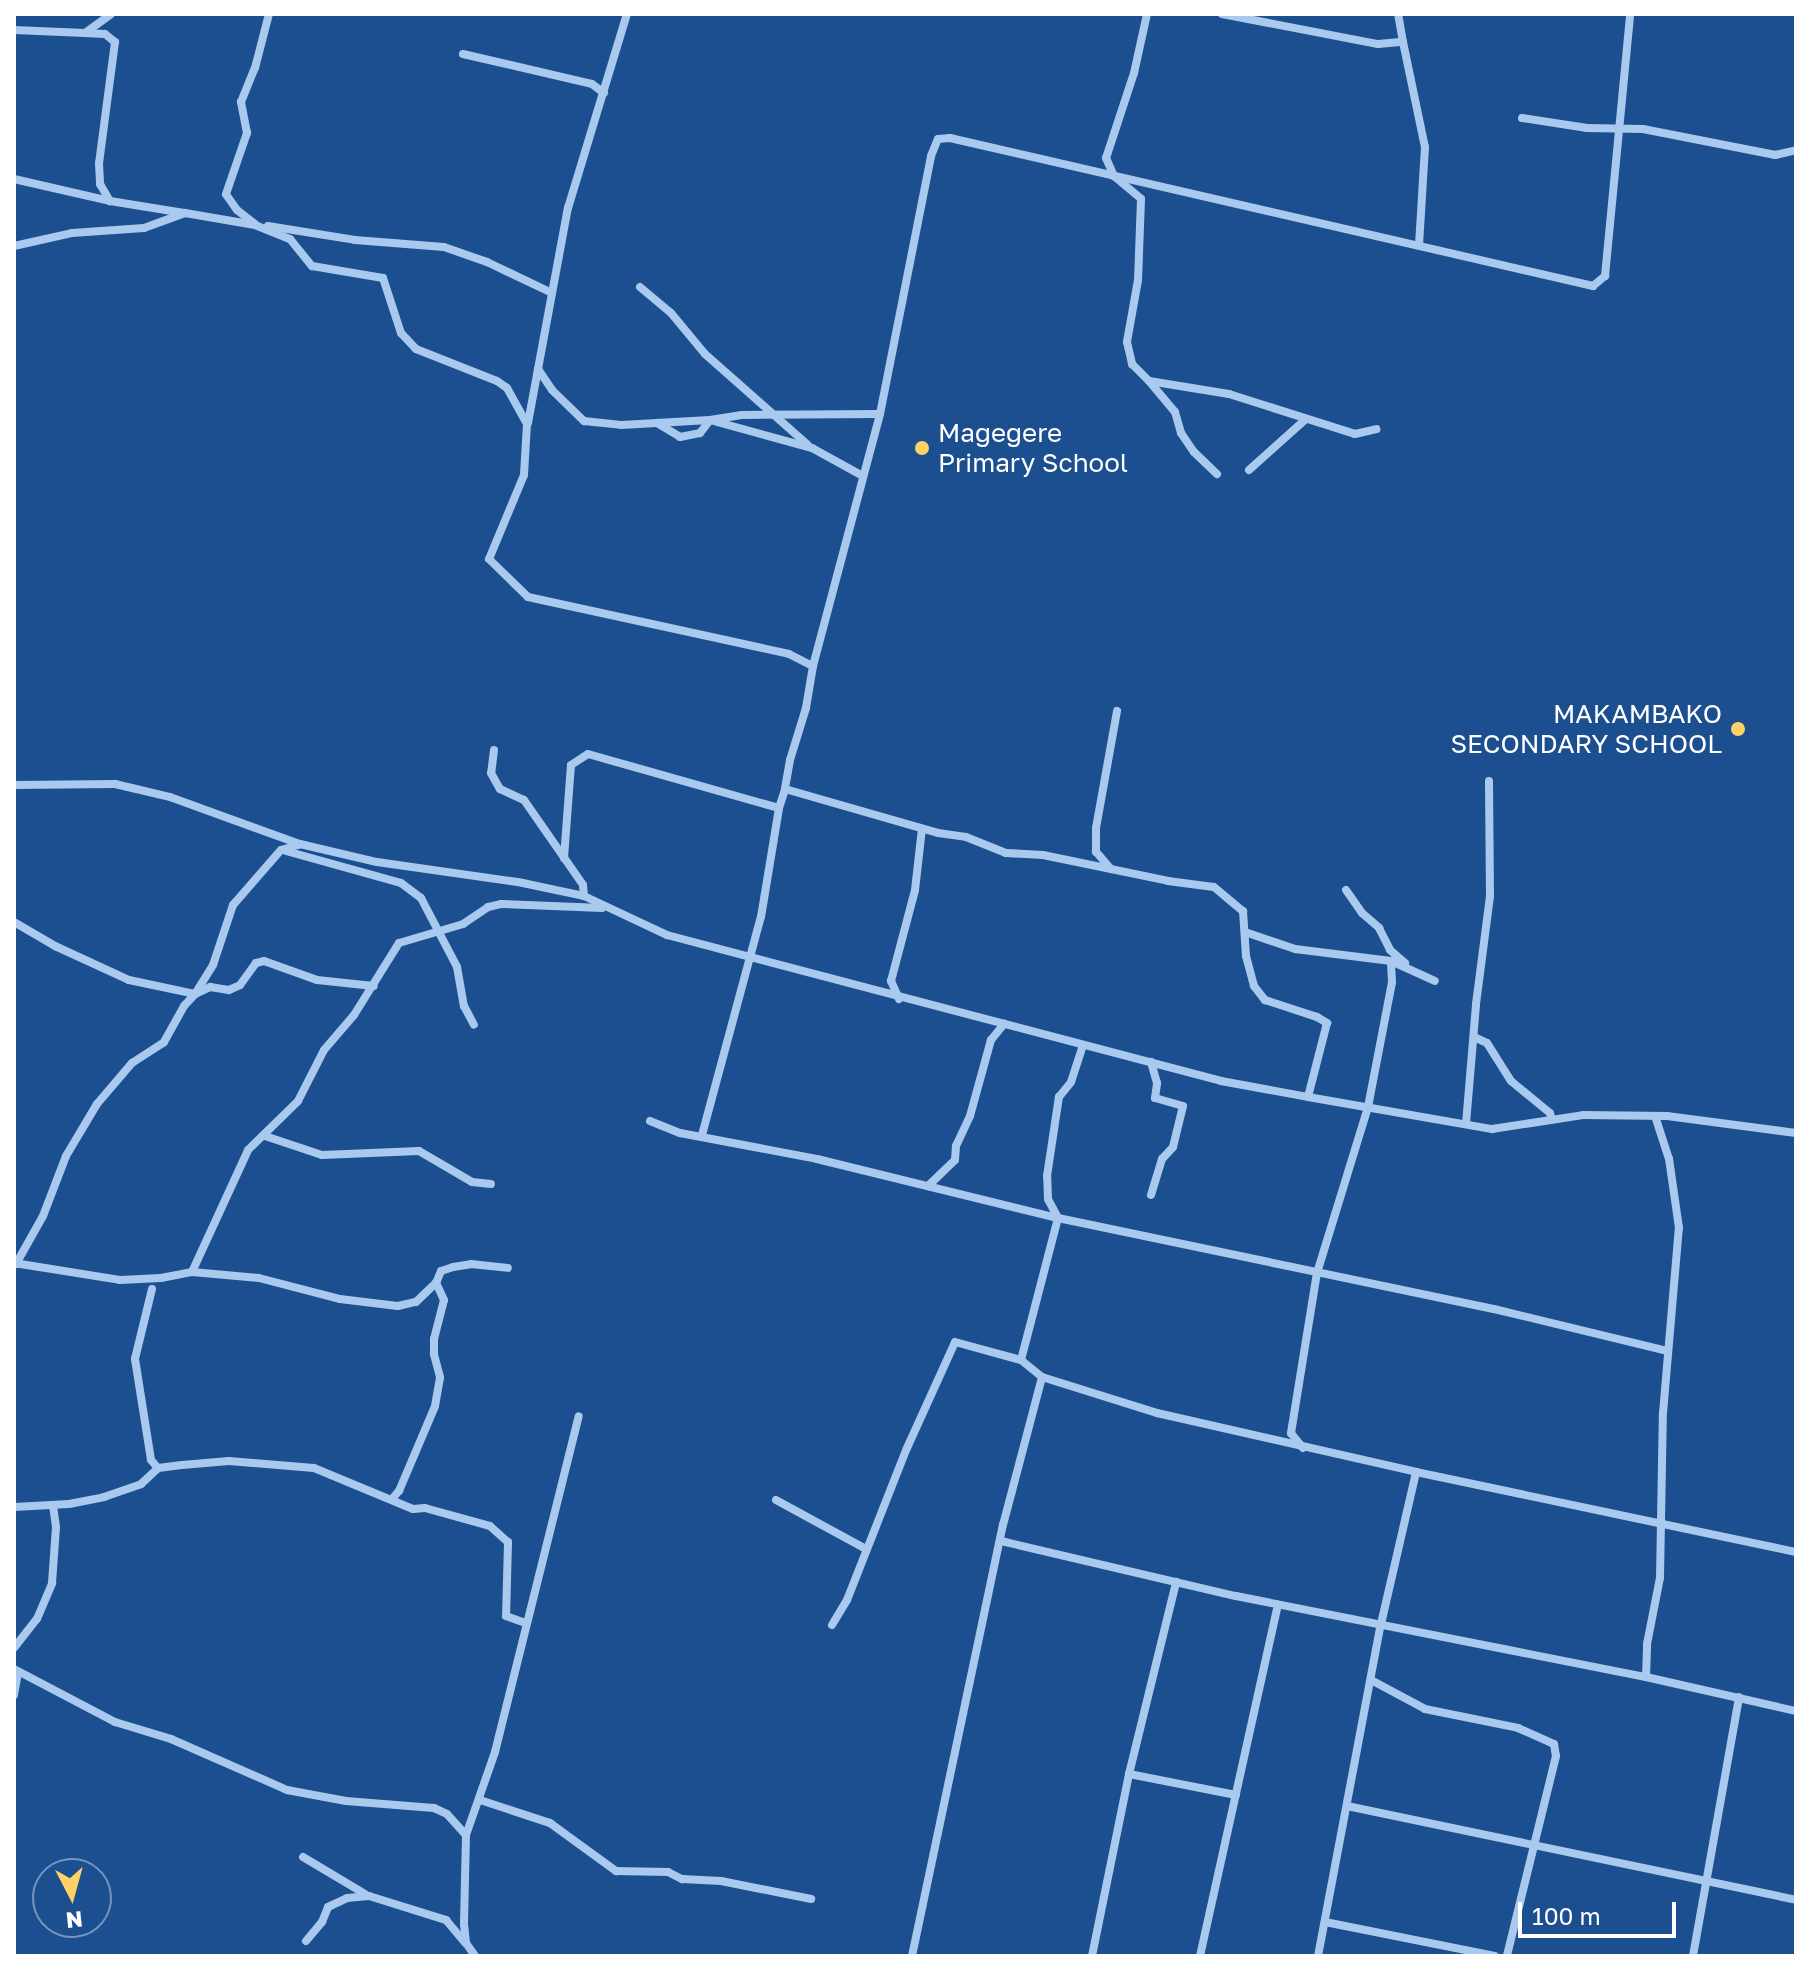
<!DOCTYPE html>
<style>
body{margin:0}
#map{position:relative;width:1810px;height:1970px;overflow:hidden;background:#1b4f8f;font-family:"Golos Text",sans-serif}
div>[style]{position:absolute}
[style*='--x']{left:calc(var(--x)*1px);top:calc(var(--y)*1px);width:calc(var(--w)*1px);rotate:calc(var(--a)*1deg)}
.minor>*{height:8px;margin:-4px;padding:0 4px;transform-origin:4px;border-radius:4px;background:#a9c9ee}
.dots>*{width:22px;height:22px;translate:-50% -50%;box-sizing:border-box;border:4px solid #1b4f8f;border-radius:50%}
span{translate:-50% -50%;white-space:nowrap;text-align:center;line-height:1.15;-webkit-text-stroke:8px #1b4f8f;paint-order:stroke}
.poi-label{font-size:26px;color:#fff}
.left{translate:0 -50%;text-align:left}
.right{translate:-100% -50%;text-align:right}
.frame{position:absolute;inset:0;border:16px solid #fff;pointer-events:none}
.north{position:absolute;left:32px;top:1858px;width:80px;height:80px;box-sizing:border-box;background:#1b4f8f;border:2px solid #7695bc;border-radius:50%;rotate:174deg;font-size:22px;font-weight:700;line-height:32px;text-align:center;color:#fff}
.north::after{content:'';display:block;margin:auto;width:28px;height:36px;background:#ffd166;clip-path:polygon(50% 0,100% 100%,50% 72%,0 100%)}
.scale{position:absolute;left:1518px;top:1902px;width:158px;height:36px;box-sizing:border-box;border:4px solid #fff;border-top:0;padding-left:10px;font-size:24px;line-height:28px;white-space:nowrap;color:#fff;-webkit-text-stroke:6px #1b4f8f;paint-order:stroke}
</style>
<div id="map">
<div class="minor">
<div style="--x:1147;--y:14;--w:60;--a:102.4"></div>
<div style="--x:1134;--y:73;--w:89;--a:108.2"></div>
<div style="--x:1106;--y:158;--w:20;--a:66"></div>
<div style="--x:1114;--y:176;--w:35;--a:40"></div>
<div style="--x:1141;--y:199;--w:81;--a:92.1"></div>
<div style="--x:1138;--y:280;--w:63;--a:100.1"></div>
<div style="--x:1127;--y:342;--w:23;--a:77"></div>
<div style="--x:1132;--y:364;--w:24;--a:45"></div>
<div style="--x:1149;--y:381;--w:81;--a:9.2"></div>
<div style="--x:1229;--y:394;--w:132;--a:17.6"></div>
<div style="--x:1355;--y:434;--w:22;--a:-13"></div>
<div style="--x:1222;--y:14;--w:159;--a:10.9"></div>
<div style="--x:1378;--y:44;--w:25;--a:-5"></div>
<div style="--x:1403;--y:42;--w:28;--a:-100"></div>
<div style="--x:14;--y:30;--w:71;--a:2.4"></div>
<div style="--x:85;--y:33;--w:32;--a:-36"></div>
<div style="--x:85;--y:33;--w:20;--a:3"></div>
<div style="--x:105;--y:34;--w:13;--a:39"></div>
<div style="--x:115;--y:42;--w:122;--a:97.5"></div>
<div style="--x:99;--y:163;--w:21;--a:87"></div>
<div style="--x:100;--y:184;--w:20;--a:60"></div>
<div style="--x:1403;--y:42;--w:107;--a:78.2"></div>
<div style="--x:1425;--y:147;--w:97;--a:93.5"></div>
<div style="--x:463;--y:54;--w:132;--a:13.1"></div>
<div style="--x:592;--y:84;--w:15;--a:37"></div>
<div style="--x:1522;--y:118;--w:66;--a:8.7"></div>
<div style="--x:1587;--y:128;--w:56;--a:1"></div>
<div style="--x:1643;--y:129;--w:135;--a:11.1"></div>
<div style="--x:1775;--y:155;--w:22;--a:-13"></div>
<div style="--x:14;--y:179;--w:98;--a:12.9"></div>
<div style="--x:110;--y:201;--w:75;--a:9.2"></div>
<div style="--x:255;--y:224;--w:23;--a:-142"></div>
<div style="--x:237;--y:210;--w:19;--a:-125"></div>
<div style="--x:226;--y:194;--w:65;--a:-71"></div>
<div style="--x:247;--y:133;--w:32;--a:-101"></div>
<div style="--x:241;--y:102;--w:37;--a:-68"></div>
<div style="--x:255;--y:68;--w:56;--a:-75.5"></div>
<div style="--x:268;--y:226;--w:88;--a:9.1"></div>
<div style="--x:355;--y:240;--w:89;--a:4.5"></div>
<div style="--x:444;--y:247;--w:46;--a:19.2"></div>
<div style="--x:487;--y:262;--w:72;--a:25.5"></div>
<div style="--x:14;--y:246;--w:59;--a:-12.6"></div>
<div style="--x:72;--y:233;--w:72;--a:-4"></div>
<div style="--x:144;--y:228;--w:44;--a:-20.1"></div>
<div style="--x:185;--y:213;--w:71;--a:9.7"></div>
<div style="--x:255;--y:225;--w:38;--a:22"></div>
<div style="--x:290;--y:239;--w:35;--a:51"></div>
<div style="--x:312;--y:266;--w:72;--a:9.6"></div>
<div style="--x:383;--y:278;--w:58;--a:71.9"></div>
<div style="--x:401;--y:333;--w:22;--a:47"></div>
<div style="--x:416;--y:349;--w:87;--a:21.6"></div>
<div style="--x:497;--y:381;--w:12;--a:35"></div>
<div style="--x:507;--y:388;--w:41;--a:60.9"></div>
<div style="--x:527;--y:424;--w:51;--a:93.4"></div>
<div style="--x:524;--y:475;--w:91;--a:112.6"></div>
<div style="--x:489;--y:559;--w:54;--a:44.3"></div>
<div style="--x:528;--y:597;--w:267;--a:12.3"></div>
<div style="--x:789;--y:654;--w:27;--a:27"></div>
<div style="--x:813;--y:666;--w:43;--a:99.5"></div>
<div style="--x:806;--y:708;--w:54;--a:107.1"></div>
<div style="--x:790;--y:760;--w:29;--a:100"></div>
<div style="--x:785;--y:789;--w:159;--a:16"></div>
<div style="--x:938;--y:833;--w:28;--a:8"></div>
<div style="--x:966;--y:837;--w:43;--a:21.8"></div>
<div style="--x:1006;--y:853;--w:37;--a:3"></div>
<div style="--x:1043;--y:855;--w:128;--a:11.7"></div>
<div style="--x:1168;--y:881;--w:46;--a:7.4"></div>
<div style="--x:1214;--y:887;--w:38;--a:40"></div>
<div style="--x:1243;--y:911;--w:45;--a:86.2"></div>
<div style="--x:1246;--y:956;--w:31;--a:75"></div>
<div style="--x:1254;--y:986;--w:18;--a:52"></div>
<div style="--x:1265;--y:1000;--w:55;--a:18.1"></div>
<div style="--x:1317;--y:1017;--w:12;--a:31"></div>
<div style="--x:1327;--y:1023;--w:76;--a:104.4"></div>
<div style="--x:1308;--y:1097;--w:187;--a:9.9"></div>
<div style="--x:1492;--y:1129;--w:92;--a:-8.7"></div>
<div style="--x:1583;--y:1115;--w:84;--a:0.7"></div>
<div style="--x:1667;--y:1116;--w:130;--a:7.5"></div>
<div style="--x:640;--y:287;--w:40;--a:40"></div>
<div style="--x:671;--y:313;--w:53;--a:50.3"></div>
<div style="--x:705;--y:354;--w:137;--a:41.5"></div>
<div style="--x:538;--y:369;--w:25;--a:56"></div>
<div style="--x:552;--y:390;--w:45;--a:44.1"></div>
<div style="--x:584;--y:421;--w:37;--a:6"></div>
<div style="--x:621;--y:425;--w:89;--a:-3.2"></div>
<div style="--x:710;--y:420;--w:106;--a:15.4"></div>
<div style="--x:812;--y:448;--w:56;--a:28.9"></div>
<div style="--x:1149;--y:381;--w:40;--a:50"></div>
<div style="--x:1175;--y:412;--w:22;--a:74"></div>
<div style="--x:1181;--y:433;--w:23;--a:56"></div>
<div style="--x:1194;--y:452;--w:32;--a:44"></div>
<div style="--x:528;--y:423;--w:219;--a:-79.5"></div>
<div style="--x:568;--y:208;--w:203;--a:-73.1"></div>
<div style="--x:657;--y:423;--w:27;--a:31"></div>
<div style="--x:680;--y:437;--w:20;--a:-11"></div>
<div style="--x:700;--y:433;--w:16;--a:-52"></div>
<div style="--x:710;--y:420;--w:32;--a:-9"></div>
<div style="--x:742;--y:415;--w:138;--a:-0.4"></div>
<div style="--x:1249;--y:470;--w:76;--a:-41.8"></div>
<div style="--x:813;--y:666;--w:261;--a:-75.1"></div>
<div style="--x:880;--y:414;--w:263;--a:-78.8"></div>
<div style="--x:931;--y:156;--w:18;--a:-68"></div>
<div style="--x:938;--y:139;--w:12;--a:-5"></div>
<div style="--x:950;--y:138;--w:660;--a:12.96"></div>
<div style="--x:1593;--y:286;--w:16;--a:-40"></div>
<div style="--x:1605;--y:276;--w:263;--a:-84.5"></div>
<div style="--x:494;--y:750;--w:23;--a:97"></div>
<div style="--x:491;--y:773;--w:18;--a:61"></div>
<div style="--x:500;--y:789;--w:26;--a:25"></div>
<div style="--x:524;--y:800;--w:103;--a:55.2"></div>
<div style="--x:583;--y:885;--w:11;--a:85"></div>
<div style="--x:14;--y:785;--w:101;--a:-0.6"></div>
<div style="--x:115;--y:784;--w:57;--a:13.3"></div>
<div style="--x:170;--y:797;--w:138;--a:19.9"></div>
<div style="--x:300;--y:844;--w:79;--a:13.2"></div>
<div style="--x:377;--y:862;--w:142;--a:8.1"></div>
<div style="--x:518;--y:882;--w:67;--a:12"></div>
<div style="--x:584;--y:896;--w:92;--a:25.2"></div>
<div style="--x:667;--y:935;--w:573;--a:14.76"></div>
<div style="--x:1221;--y:1081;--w:88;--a:10.4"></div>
<div style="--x:286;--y:851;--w:119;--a:15.5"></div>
<div style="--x:401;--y:883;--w:25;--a:37"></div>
<div style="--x:421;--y:898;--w:78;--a:62.4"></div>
<div style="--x:457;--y:967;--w:40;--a:80"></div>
<div style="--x:464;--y:1006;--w:21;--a:62"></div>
<div style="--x:564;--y:858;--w:93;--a:-85.7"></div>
<div style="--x:571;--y:765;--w:20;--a:-33"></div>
<div style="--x:588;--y:754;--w:198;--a:15.8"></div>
<div style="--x:1111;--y:869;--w:23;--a:-131"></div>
<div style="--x:1096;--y:852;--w:24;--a:-90"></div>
<div style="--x:1096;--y:828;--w:119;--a:-79.8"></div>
<div style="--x:1346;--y:890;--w:28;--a:55"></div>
<div style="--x:1362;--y:913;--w:23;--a:41"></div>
<div style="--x:1379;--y:928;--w:25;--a:63"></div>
<div style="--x:1390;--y:950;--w:20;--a:41"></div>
<div style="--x:14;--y:922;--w:48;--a:30.3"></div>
<div style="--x:55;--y:946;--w:81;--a:24.7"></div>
<div style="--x:129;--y:980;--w:67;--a:12"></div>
<div style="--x:195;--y:994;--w:34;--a:-58"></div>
<div style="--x:213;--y:965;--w:63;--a:-71.6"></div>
<div style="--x:233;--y:905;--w:73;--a:-48.9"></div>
<div style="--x:281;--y:850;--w:19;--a:-16"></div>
<div style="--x:1245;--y:932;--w:53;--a:18.8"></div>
<div style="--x:1295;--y:949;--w:97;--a:7.1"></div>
<div style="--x:1391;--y:961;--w:48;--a:24.4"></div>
<div style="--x:899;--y:999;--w:20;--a:-114"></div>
<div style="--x:891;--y:981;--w:94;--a:-75.2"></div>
<div style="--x:915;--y:890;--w:61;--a:-83.5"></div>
<div style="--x:1474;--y:1037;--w:14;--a:25"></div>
<div style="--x:1487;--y:1043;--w:45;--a:57.7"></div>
<div style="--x:1511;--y:1081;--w:50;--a:39.4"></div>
<div style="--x:1550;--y:1113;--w:7;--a:74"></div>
<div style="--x:650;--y:1121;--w:32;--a:22"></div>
<div style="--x:680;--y:1133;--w:139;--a:10.7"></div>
<div style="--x:817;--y:1159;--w:248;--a:13.8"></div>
<div style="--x:1058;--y:1218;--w:445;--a:11.8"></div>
<div style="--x:1494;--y:1309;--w:179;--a:13.6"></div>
<div style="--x:1466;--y:1124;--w:120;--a:-85.2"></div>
<div style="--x:1476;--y:1004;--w:109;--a:-82.6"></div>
<div style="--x:1490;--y:896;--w:115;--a:-90.5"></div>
<div style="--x:702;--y:1135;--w:226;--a:-74.9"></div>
<div style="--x:761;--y:917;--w:110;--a:-80.6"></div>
<div style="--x:779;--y:808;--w:20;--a:-72"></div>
<div style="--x:265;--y:1136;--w:60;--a:18.4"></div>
<div style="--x:322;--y:1155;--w:97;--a:-2.4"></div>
<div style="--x:419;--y:1151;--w:61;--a:30.3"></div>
<div style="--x:472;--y:1182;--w:19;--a:6"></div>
<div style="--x:928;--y:1186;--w:37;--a:-44"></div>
<div style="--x:955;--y:1160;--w:14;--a:-86"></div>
<div style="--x:956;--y:1146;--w:33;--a:-65"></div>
<div style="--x:970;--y:1116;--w:79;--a:-74.6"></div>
<div style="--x:991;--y:1040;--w:21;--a:-51"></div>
<div style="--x:1151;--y:1195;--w:38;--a:-73"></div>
<div style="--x:1162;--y:1159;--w:16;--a:-47"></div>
<div style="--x:1173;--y:1147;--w:42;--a:-76.3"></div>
<div style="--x:1183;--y:1106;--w:29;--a:-164"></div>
<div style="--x:1155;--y:1098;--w:15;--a:-82"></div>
<div style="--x:1157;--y:1083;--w:22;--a:-106"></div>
<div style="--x:14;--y:1263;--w:107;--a:9.1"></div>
<div style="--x:120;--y:1280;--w:41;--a:-2.8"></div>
<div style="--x:161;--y:1278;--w:32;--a:-11"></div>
<div style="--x:192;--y:1272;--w:134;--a:-65.3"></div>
<div style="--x:248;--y:1150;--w:70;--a:-44.4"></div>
<div style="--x:298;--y:1101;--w:57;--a:-63"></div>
<div style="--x:324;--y:1050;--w:46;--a:-49.4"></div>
<div style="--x:354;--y:1015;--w:85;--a:-58"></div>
<div style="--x:399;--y:943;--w:67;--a:-16.5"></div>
<div style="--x:463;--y:924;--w:30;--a:-34"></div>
<div style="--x:488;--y:907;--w:13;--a:-13"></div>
<div style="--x:501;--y:904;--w:101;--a:2.3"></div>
<div style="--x:16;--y:1264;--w:55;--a:-60.6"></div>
<div style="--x:43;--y:1216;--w:64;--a:-69"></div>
<div style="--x:66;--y:1156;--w:61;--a:-59.2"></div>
<div style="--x:97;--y:1104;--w:54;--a:-49.5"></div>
<div style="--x:132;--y:1063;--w:38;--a:-33"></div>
<div style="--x:164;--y:1042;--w:41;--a:-60.9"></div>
<div style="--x:184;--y:1006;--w:16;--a:-47"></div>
<div style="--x:195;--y:994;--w:17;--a:-25"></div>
<div style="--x:210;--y:987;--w:19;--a:9"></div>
<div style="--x:229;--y:990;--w:12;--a:-24"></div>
<div style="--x:240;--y:985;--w:27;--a:-54"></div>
<div style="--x:256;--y:963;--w:8;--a:-14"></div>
<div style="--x:264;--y:961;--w:56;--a:19.7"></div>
<div style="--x:317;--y:980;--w:57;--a:6"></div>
<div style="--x:192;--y:1272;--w:67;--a:5.1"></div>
<div style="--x:259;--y:1278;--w:84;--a:14.5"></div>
<div style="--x:340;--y:1299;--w:58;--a:6.9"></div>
<div style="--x:398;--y:1306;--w:18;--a:-13"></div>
<div style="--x:416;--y:1302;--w:28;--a:-44"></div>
<div style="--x:436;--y:1283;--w:13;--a:-67"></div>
<div style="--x:441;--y:1271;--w:13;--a:-18"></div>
<div style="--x:453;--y:1267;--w:18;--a:-9"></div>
<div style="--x:471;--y:1264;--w:37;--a:6"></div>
<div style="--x:152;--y:1289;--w:72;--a:103.7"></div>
<div style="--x:135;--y:1359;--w:102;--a:81"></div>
<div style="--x:151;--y:1460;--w:11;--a:49"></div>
<div style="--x:1021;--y:1360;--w:147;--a:-75.4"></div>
<div style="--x:1058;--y:1218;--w:21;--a:-118"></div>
<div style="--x:1048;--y:1199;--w:23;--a:-92"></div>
<div style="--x:1047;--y:1176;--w:80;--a:-81.4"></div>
<div style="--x:1059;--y:1097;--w:19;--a:-51"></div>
<div style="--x:1071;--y:1082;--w:39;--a:-72"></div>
<div style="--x:1303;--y:1448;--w:19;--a:-129"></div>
<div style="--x:1291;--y:1433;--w:162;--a:-80.8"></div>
<div style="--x:1317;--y:1273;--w:174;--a:-72.9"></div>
<div style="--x:1368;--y:1107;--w:127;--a:-79.1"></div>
<div style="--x:1392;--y:982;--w:21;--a:-93"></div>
<div style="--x:392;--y:1499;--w:11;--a:-49"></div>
<div style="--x:399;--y:1491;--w:92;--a:-67"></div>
<div style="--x:435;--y:1406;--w:29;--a:-80"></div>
<div style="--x:440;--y:1377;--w:24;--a:-105"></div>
<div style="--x:434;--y:1354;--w:15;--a:-90"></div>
<div style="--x:434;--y:1339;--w:40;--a:-75.6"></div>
<div style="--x:444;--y:1300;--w:19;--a:-115"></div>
<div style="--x:776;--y:1500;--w:102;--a:28.6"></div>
<div style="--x:14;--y:1507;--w:55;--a:-3.1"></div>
<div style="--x:69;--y:1504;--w:36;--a:-11"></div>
<div style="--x:104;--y:1497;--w:39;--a:-19"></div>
<div style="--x:141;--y:1484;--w:23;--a:-43"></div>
<div style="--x:158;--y:1468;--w:24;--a:-7"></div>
<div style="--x:182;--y:1465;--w:47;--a:-4.9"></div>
<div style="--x:229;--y:1461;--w:85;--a:4.7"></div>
<div style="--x:314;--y:1468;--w:107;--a:22.5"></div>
<div style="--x:413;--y:1509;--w:12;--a:-5"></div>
<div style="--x:425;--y:1508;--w:67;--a:15.5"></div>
<div style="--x:490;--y:1526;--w:24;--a:42"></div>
<div style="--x:508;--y:1542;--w:74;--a:91.5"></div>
<div style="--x:506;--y:1616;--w:20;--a:20"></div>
<div style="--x:1001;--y:1541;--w:241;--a:13.2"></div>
<div style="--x:1236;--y:1596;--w:418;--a:11.2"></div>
<div style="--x:1646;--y:1677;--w:154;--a:12.8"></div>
<div style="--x:832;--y:1625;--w:29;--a:-59"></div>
<div style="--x:847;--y:1600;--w:163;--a:-68.5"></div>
<div style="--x:907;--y:1448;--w:116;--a:-65.6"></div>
<div style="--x:955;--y:1342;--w:68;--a:15.3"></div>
<div style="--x:1021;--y:1360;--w:27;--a:39"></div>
<div style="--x:1042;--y:1377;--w:121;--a:17.4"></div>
<div style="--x:1157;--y:1413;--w:266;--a:12.8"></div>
<div style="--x:14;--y:1648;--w:37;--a:-52"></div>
<div style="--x:37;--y:1619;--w:39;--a:-67"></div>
<div style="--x:52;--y:1583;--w:56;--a:-85.9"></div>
<div style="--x:56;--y:1527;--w:22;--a:-98"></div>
<div style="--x:14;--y:1669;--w:114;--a:27.7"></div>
<div style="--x:115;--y:1722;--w:59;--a:16.9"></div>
<div style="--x:171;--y:1739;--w:127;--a:23.7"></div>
<div style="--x:287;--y:1790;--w:60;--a:10.6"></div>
<div style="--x:346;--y:1801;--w:88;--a:4.5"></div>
<div style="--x:434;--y:1808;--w:14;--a:25"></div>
<div style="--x:447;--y:1814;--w:28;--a:48"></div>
<div style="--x:466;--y:1835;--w:89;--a:91.3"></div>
<div style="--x:464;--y:1924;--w:19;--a:84"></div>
<div style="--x:466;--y:1943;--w:16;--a:55"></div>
<div style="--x:1646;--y:1677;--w:33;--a:-88"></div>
<div style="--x:1647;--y:1644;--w:67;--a:-78.9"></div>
<div style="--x:1660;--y:1578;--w:165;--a:-89"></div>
<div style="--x:1663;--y:1413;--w:186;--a:-85.1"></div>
<div style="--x:1679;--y:1228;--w:70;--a:-98.2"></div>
<div style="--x:1669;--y:1159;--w:45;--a:-108"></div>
<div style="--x:1371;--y:1680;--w:61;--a:28.2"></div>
<div style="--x:1425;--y:1709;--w:95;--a:11.5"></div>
<div style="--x:1518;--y:1728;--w:39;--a:24"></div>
<div style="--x:1554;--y:1744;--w:12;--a:81"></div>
<div style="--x:1556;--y:1756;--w:206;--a:103.8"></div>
<div style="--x:14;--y:1695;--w:22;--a:-80"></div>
<div style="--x:1129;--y:1774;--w:109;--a:11.1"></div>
<div style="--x:480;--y:1800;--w:74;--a:18.2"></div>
<div style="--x:550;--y:1823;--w:82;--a:36"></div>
<div style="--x:616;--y:1871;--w:52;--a:1.1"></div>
<div style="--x:668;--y:1872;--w:16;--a:27"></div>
<div style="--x:682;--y:1879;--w:39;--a:3"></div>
<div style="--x:721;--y:1881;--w:92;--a:11.3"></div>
<div style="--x:1347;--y:1806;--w:459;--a:11.8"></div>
<div style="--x:466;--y:1835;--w:88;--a:-70.7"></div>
<div style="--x:495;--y:1752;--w:346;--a:-76"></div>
<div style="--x:303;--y:1857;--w:72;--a:30.8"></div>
<div style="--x:1325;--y:1922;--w:173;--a:11.3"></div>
<div style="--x:306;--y:1941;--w:25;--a:-50"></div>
<div style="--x:322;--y:1922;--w:16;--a:-68"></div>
<div style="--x:328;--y:1907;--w:21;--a:-25"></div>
<div style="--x:347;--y:1898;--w:22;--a:-5"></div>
<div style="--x:369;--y:1896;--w:81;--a:17.3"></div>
<div style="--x:446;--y:1920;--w:30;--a:50"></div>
<div style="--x:912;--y:1956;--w:441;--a:-78.1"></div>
<div style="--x:1003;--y:1525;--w:153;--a:-75.2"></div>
<div style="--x:1092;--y:1956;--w:186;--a:-78.5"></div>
<div style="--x:1129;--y:1774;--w:198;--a:-76.2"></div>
<div style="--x:1200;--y:1956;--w:360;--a:-77.5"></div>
<div style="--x:1318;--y:1956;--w:338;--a:-79.3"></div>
<div style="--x:1381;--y:1624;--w:156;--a:-77"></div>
<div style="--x:1416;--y:1472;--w:388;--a:11.9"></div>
<div style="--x:1693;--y:1956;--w:263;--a:-79.9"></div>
</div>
<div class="dots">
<div style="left:922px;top:448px;background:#ffd166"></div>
<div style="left:1738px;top:729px;background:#ffd166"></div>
</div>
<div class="poi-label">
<span class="left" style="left:938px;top:448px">Magegere<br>Primary School</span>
<span class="right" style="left:1722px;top:729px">MAKAMBAKO<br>SECONDARY SCHOOL</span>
</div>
<div class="frame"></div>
<div class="north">N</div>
<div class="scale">100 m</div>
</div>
